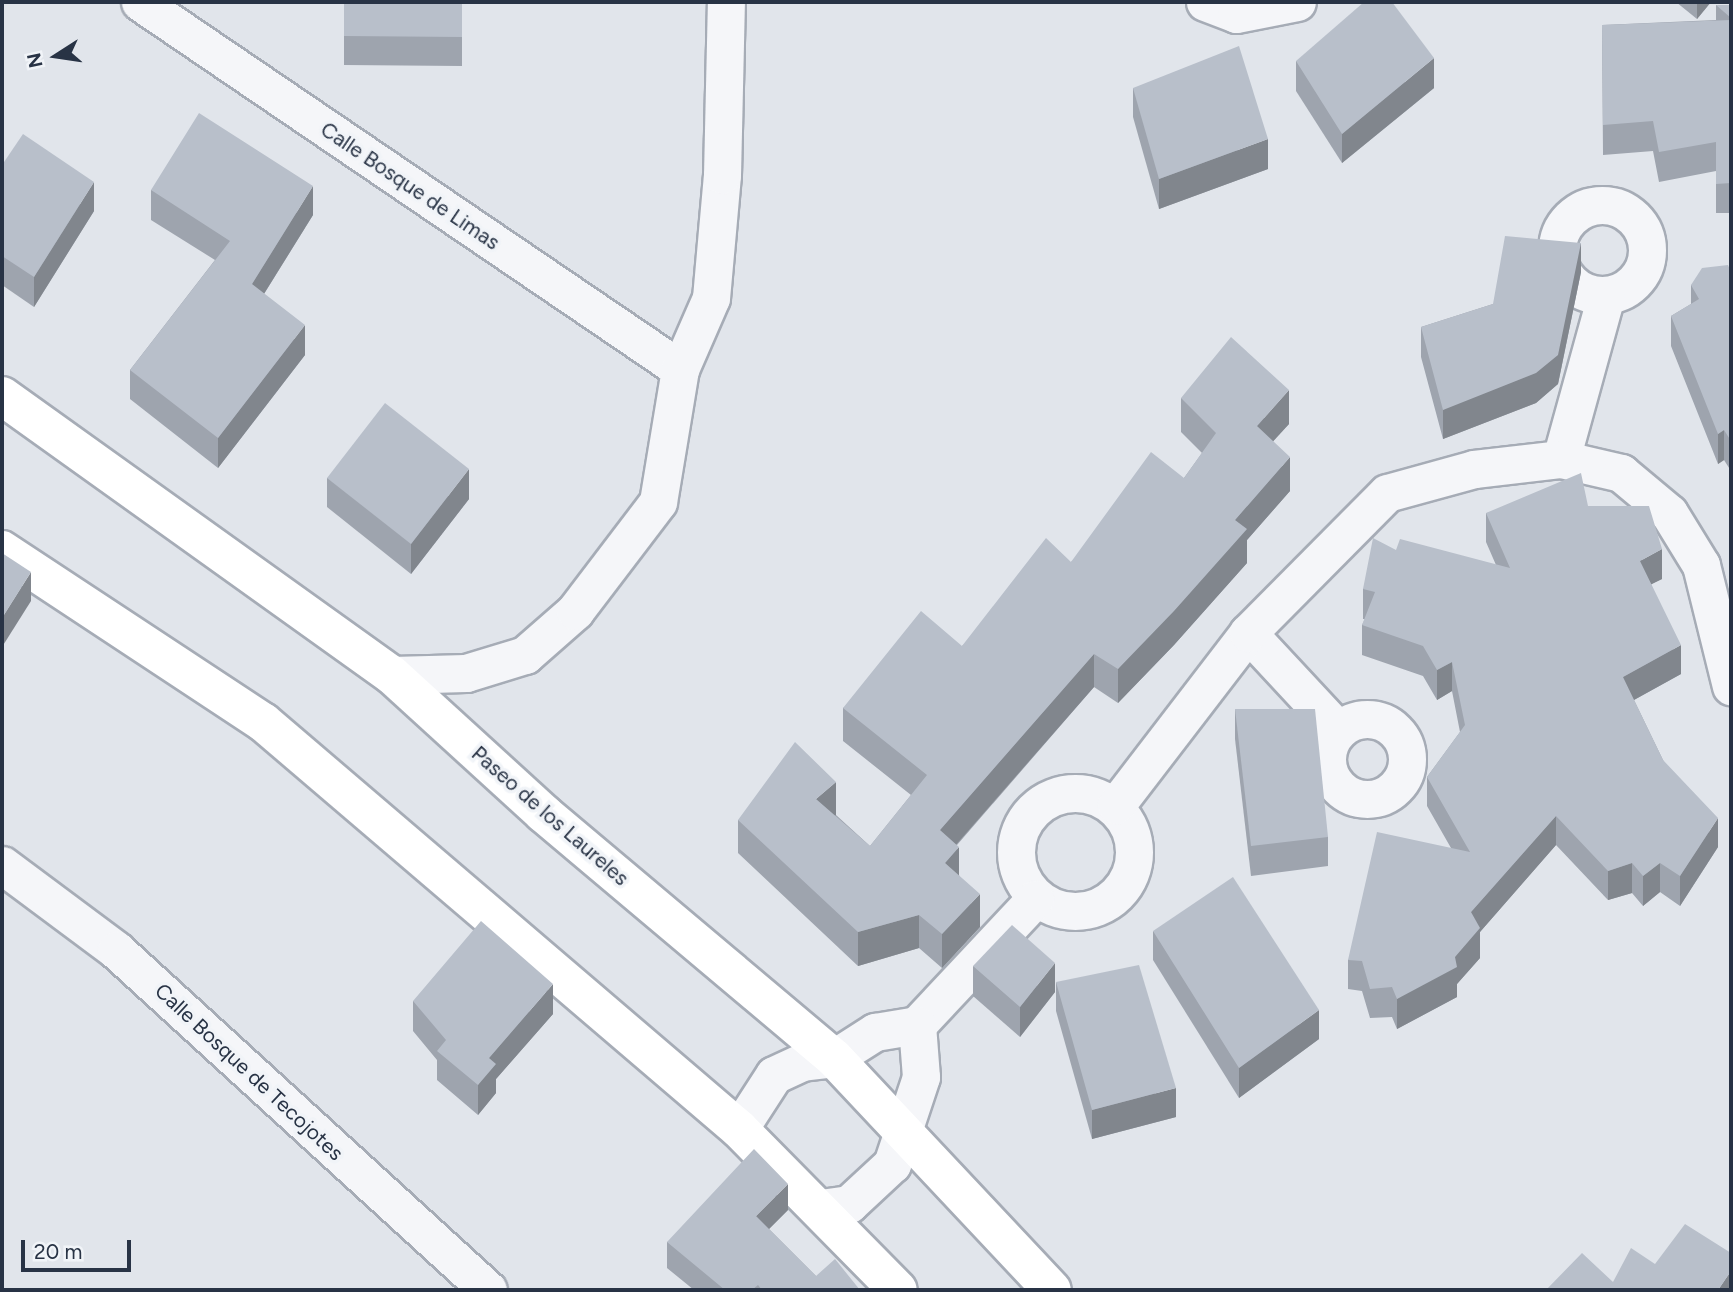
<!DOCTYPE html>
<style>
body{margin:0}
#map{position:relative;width:1733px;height:1292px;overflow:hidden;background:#e1e5eb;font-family:Figtree,sans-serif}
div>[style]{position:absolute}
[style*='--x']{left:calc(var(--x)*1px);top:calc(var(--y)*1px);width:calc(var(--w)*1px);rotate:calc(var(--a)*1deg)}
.roads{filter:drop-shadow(2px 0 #a6acb6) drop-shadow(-2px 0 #a6acb6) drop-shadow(0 2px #a6acb6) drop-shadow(0 -2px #a6acb6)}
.minor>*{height:37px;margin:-18.5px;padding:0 18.5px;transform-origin:18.5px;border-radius:18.5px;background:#f5f6f9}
.minor>.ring{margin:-18.5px;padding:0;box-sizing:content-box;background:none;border:37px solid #f5f6f9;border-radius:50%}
.major>*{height:38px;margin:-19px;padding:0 19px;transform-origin:19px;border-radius:19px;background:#fff}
.wall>*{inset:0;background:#9ea4ae}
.shaded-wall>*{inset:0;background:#81868d}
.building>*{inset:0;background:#b8bfca}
span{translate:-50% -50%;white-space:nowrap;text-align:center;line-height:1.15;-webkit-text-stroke:7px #f1f4f8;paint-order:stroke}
.street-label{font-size:21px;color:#283345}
.frame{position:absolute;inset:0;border:4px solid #283345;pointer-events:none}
.north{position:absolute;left:21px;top:21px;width:70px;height:70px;-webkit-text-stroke:5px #f1f4f8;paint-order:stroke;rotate:258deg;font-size:19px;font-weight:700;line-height:28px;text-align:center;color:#283345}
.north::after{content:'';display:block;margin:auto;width:24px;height:32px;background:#283345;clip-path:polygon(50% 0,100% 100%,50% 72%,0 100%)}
.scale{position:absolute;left:21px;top:1240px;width:110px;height:32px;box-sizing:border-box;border:4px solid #283345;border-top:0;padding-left:9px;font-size:21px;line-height:24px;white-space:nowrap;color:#283345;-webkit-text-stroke:5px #f1f4f8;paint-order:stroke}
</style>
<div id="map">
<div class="roads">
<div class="minor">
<div style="--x:140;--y:2;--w:653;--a:34.2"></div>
<div style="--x:1205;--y:2;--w:33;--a:21"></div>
<div style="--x:1236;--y:14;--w:62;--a:-11.1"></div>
<div class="ring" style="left:1557px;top:205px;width:53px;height:53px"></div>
<div style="--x:1561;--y:459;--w:169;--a:-74.6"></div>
<div style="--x:1248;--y:633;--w:132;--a:47.1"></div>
<div style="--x:392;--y:675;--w:74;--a:-1.5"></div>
<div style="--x:466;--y:673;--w:62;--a:-17"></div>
<div style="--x:525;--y:655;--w:67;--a:-41.3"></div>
<div style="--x:575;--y:611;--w:137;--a:-52.7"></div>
<div style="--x:658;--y:502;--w:135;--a:-80.6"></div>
<div style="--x:680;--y:369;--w:77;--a:-66.4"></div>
<div style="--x:711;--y:298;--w:123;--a:-84.9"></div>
<div style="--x:722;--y:175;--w:173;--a:-88.7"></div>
<div class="ring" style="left:1327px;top:719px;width:43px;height:43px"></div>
<div class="ring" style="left:1016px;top:793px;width:81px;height:81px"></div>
<div style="--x:1116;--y:805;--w:217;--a:-52.5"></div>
<div style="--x:1248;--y:633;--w:197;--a:-45.2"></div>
<div style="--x:1387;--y:493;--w:90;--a:-15.4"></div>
<div style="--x:1474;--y:469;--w:88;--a:-6.6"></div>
<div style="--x:1561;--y:459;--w:62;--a:13.1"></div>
<div style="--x:1621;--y:473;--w:62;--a:39.8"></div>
<div style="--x:1669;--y:513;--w:61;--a:58.4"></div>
<div style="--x:1701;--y:565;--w:125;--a:76.1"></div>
<div style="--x:2;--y:865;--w:142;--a:36.7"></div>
<div style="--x:116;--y:950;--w:504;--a:42.43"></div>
<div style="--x:917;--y:1025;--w:173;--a:-46.9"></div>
<div style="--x:739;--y:1129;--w:64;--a:-57.1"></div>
<div style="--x:774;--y:1075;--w:31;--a:-25"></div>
<div style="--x:802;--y:1062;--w:32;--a:-7"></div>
<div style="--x:834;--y:1058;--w:49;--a:-32.4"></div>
<div style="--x:875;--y:1032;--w:43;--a:-9.5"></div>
<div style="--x:917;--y:1025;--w:52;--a:85.6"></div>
<div style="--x:921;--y:1077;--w:92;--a:108.4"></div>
<div style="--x:892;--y:1164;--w:59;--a:137.1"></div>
<div style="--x:849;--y:1204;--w:29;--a:172"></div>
</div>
<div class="major">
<div style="--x:2;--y:396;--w:480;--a:35.6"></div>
<div style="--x:392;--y:675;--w:205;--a:42.4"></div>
<div style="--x:543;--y:813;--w:380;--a:40.1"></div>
<div style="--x:834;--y:1058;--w:318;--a:46.8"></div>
<div style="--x:2;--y:550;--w:313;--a:33.4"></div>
<div style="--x:263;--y:722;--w:626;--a:40.53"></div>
<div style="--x:739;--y:1129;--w:226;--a:45.4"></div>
</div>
</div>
<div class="wall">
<div style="clip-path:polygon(344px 2px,462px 2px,462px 66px,344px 65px)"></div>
<div style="clip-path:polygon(1676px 2px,1711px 2px,1697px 19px)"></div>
<div style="clip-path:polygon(1716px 5px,1731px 5px,1731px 213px,1716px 213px,1716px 171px,1659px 182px,1653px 151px,1603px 155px,1602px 25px,1716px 20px)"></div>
<div style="clip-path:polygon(1296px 61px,1434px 88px,1342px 163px,1296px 91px)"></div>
<div style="clip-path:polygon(1133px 88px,1268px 169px,1159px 209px,1133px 117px)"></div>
<div style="clip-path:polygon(2px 165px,94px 211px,34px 307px,2px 285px)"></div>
<div style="clip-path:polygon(151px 190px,313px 215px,264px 294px,305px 355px,218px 468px,130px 399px,130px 370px,215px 260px,151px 220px)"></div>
<div style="clip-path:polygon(1581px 272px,1558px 384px,1536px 403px,1443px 439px,1421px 357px,1421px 327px,1493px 304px)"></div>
<div style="clip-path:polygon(1731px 272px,1731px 471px,1724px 460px,1718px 464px,1671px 346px,1671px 316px,1691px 304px,1691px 285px)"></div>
<div style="clip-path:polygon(1181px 398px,1289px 424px,1273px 441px,1290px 491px,1247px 540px,1247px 563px,1174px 645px,1118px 703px,1094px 687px,957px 845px,959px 875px,980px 927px,942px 968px,919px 948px,858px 966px,738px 853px,738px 820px,836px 815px,870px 846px,911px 795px,843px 741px,843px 708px,962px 646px,1071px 562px,1184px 478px,1202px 453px,1181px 432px)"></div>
<div style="clip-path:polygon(327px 478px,469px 499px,411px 574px,327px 507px)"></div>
<div style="clip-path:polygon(1588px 506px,1662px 579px,1651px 584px,1681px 674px,1634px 700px,1663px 760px,1718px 847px,1680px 906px,1660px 892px,1643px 906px,1632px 893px,1608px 900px,1556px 845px,1480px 932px,1480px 958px,1457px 984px,1457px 997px,1397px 1029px,1392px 1017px,1370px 1018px,1362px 991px,1348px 989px,1348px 960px,1451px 848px,1427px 806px,1427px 777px,1460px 732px,1452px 691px,1437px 700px,1423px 676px,1362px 655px,1362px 625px,1365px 619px,1363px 619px,1363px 589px,1396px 550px,1496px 565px,1486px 542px,1486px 513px)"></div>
<div style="clip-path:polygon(1235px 709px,1328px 837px,1328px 866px,1251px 876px,1235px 739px)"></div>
<div style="clip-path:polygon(1153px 931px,1319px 1039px,1239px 1098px,1153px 960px)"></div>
<div style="clip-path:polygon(973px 966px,1055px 992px,1020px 1037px,973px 996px)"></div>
<div style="clip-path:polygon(1056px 982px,1176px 1117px,1092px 1139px,1056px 1011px)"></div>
<div style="clip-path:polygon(413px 1001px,553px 1014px,496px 1079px,496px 1093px,478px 1115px,437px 1080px,437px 1060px,413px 1031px)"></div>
<div style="clip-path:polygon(788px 1210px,769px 1229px,816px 1276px,860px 1290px,694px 1290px,667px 1268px,667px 1242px)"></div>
</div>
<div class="shaded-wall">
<div style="clip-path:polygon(1697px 2px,1711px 2px,1697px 19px)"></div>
<div style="clip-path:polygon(1434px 58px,1434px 88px,1342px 163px,1342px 134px)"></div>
<div style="clip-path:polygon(1268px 139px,1268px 169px,1159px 209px,1159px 179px)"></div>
<div style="clip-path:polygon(94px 182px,94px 211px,34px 307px,34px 277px)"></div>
<div style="clip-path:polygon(313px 186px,313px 215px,252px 313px,252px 284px)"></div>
<div style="clip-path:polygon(1581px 243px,1581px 272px,1558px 384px,1536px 403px,1443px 439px,1443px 410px)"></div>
<div style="clip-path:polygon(305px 325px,305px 355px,218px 468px,218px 438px)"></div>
<div style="clip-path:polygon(1289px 390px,1289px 424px,1257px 459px,1257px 426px)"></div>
<div style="clip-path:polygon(1724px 430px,1724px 460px,1718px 464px,1718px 434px)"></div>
<div style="clip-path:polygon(1290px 457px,1290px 491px,1247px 540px,1247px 563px,1174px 645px,1118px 703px,1118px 669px,1235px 520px)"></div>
<div style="clip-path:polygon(469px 469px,469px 499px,411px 574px,411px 544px)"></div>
<div style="clip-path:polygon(1662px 549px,1662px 579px,1640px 590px,1640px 561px)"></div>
<div style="clip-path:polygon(31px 572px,31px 601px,2px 647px,2px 618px)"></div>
<div style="clip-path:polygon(1681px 645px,1681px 674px,1623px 706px,1623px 677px)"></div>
<div style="clip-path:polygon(1094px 654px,1094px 687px,940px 863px,940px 830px)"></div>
<div style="clip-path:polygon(1452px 662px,1452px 691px,1437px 700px,1437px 670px)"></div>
<div style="clip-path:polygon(836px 782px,836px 815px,816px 832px,816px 799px)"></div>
<div style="clip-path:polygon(1556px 816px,1556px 845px,1480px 932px,1480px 958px,1457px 984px,1457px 997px,1397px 1029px,1397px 999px,1455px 957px,1471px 912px)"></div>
<div style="clip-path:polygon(1718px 818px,1718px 847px,1680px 906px,1680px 876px)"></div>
<div style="clip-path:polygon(959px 847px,959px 880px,945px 863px)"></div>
<div style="clip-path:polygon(1632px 863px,1632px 893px,1608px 900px,1608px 871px)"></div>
<div style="clip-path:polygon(1660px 863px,1660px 892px,1643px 906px,1643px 876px)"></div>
<div style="clip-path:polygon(980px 894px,980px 927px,942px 968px,942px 934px)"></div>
<div style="clip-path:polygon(919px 915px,919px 948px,858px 966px,858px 932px)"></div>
<div style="clip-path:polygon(1055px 963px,1055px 992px,1020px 1037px,1020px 1007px)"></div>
<div style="clip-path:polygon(553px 984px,553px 1014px,496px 1079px,496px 1093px,478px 1115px,478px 1085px,489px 1058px)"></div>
<div style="clip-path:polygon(1319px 1010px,1319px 1039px,1239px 1098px,1239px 1068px)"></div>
<div style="clip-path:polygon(1176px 1088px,1176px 1117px,1092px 1139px,1092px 1110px)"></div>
<div style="clip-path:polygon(788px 1184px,788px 1210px,756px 1242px,756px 1216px)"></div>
<div style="clip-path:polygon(1731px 1271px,1731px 1290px,1718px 1290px)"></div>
</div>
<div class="building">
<div style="clip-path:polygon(344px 2px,462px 2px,462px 37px,344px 36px)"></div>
<div style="clip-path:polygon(1364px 2px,1392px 2px,1434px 58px,1342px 134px,1296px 61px)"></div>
<div style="clip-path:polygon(1716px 5px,1731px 5px,1731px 18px)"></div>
<div style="clip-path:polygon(1731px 20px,1731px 183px,1716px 184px,1716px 142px,1659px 152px,1653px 121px,1603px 125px,1602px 25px)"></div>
<div style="clip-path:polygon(1239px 46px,1268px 139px,1159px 179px,1133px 88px)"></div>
<div style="clip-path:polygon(199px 113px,313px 186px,252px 284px,305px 325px,218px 438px,130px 370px,230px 241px,151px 190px)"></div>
<div style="clip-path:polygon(23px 134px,94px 182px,34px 277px,2px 256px,2px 165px)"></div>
<div style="clip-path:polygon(1505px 236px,1581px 243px,1558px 355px,1536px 373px,1443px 410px,1421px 327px,1493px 304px)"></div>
<div style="clip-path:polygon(1728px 265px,1731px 272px,1731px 441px,1724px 430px,1718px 434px,1671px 316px,1699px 299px,1691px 285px,1702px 268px)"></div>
<div style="clip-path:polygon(1231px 337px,1289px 390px,1257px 426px,1290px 457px,1235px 520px,1247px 529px,1174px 611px,1118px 669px,1094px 654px,940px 830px,959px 847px,945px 863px,980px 894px,942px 934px,919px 915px,858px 932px,738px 820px,795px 742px,836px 782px,816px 799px,870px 846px,927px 775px,843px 708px,921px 611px,962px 646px,1046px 538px,1071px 562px,1151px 452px,1184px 478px,1216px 433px,1181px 398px)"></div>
<div style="clip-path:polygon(385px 403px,469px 469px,411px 544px,327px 478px)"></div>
<div style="clip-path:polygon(1581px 473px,1588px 506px,1649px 506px,1662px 549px,1640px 561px,1681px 645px,1623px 677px,1663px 760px,1718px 818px,1680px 876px,1660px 863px,1643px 876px,1632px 863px,1608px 871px,1556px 816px,1471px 912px,1480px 928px,1455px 957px,1457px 967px,1397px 999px,1392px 987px,1370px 989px,1362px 961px,1348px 960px,1377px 832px,1470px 852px,1427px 777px,1465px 725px,1452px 662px,1437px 670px,1423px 646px,1362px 625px,1375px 592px,1363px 589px,1373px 538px,1396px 550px,1400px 539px,1510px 568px,1486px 513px)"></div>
<div style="clip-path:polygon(2px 553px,31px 572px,2px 618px)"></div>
<div style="clip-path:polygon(1235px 709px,1315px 709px,1328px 837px,1251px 846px)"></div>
<div style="clip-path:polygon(1233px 877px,1319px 1010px,1239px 1068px,1153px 931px)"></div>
<div style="clip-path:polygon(481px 921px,553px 984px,489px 1058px,496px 1064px,478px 1085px,437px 1051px,446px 1040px,413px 1001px)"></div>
<div style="clip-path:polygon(1012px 925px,1055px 963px,1020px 1007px,973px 966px)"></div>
<div style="clip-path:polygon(1139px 965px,1176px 1088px,1092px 1110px,1056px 982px)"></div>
<div style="clip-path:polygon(754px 1149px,788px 1184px,756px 1216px,816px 1276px,835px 1259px,860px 1290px,762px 1290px,758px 1285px,752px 1290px,725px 1290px,667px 1242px)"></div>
<div style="clip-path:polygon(1685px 1224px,1731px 1253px,1731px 1271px,1718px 1290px,1546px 1290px,1582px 1253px,1613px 1282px,1631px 1248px,1655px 1264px)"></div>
</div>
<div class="street-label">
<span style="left:410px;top:186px;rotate:34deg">Calle Bosque de Limas</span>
<span style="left:550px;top:816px;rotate:41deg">Paseo de los Laureles</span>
<span style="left:249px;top:1072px;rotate:43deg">Calle Bosque de Tecojotes</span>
</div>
<div class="frame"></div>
<div class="north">N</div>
<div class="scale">20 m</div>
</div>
